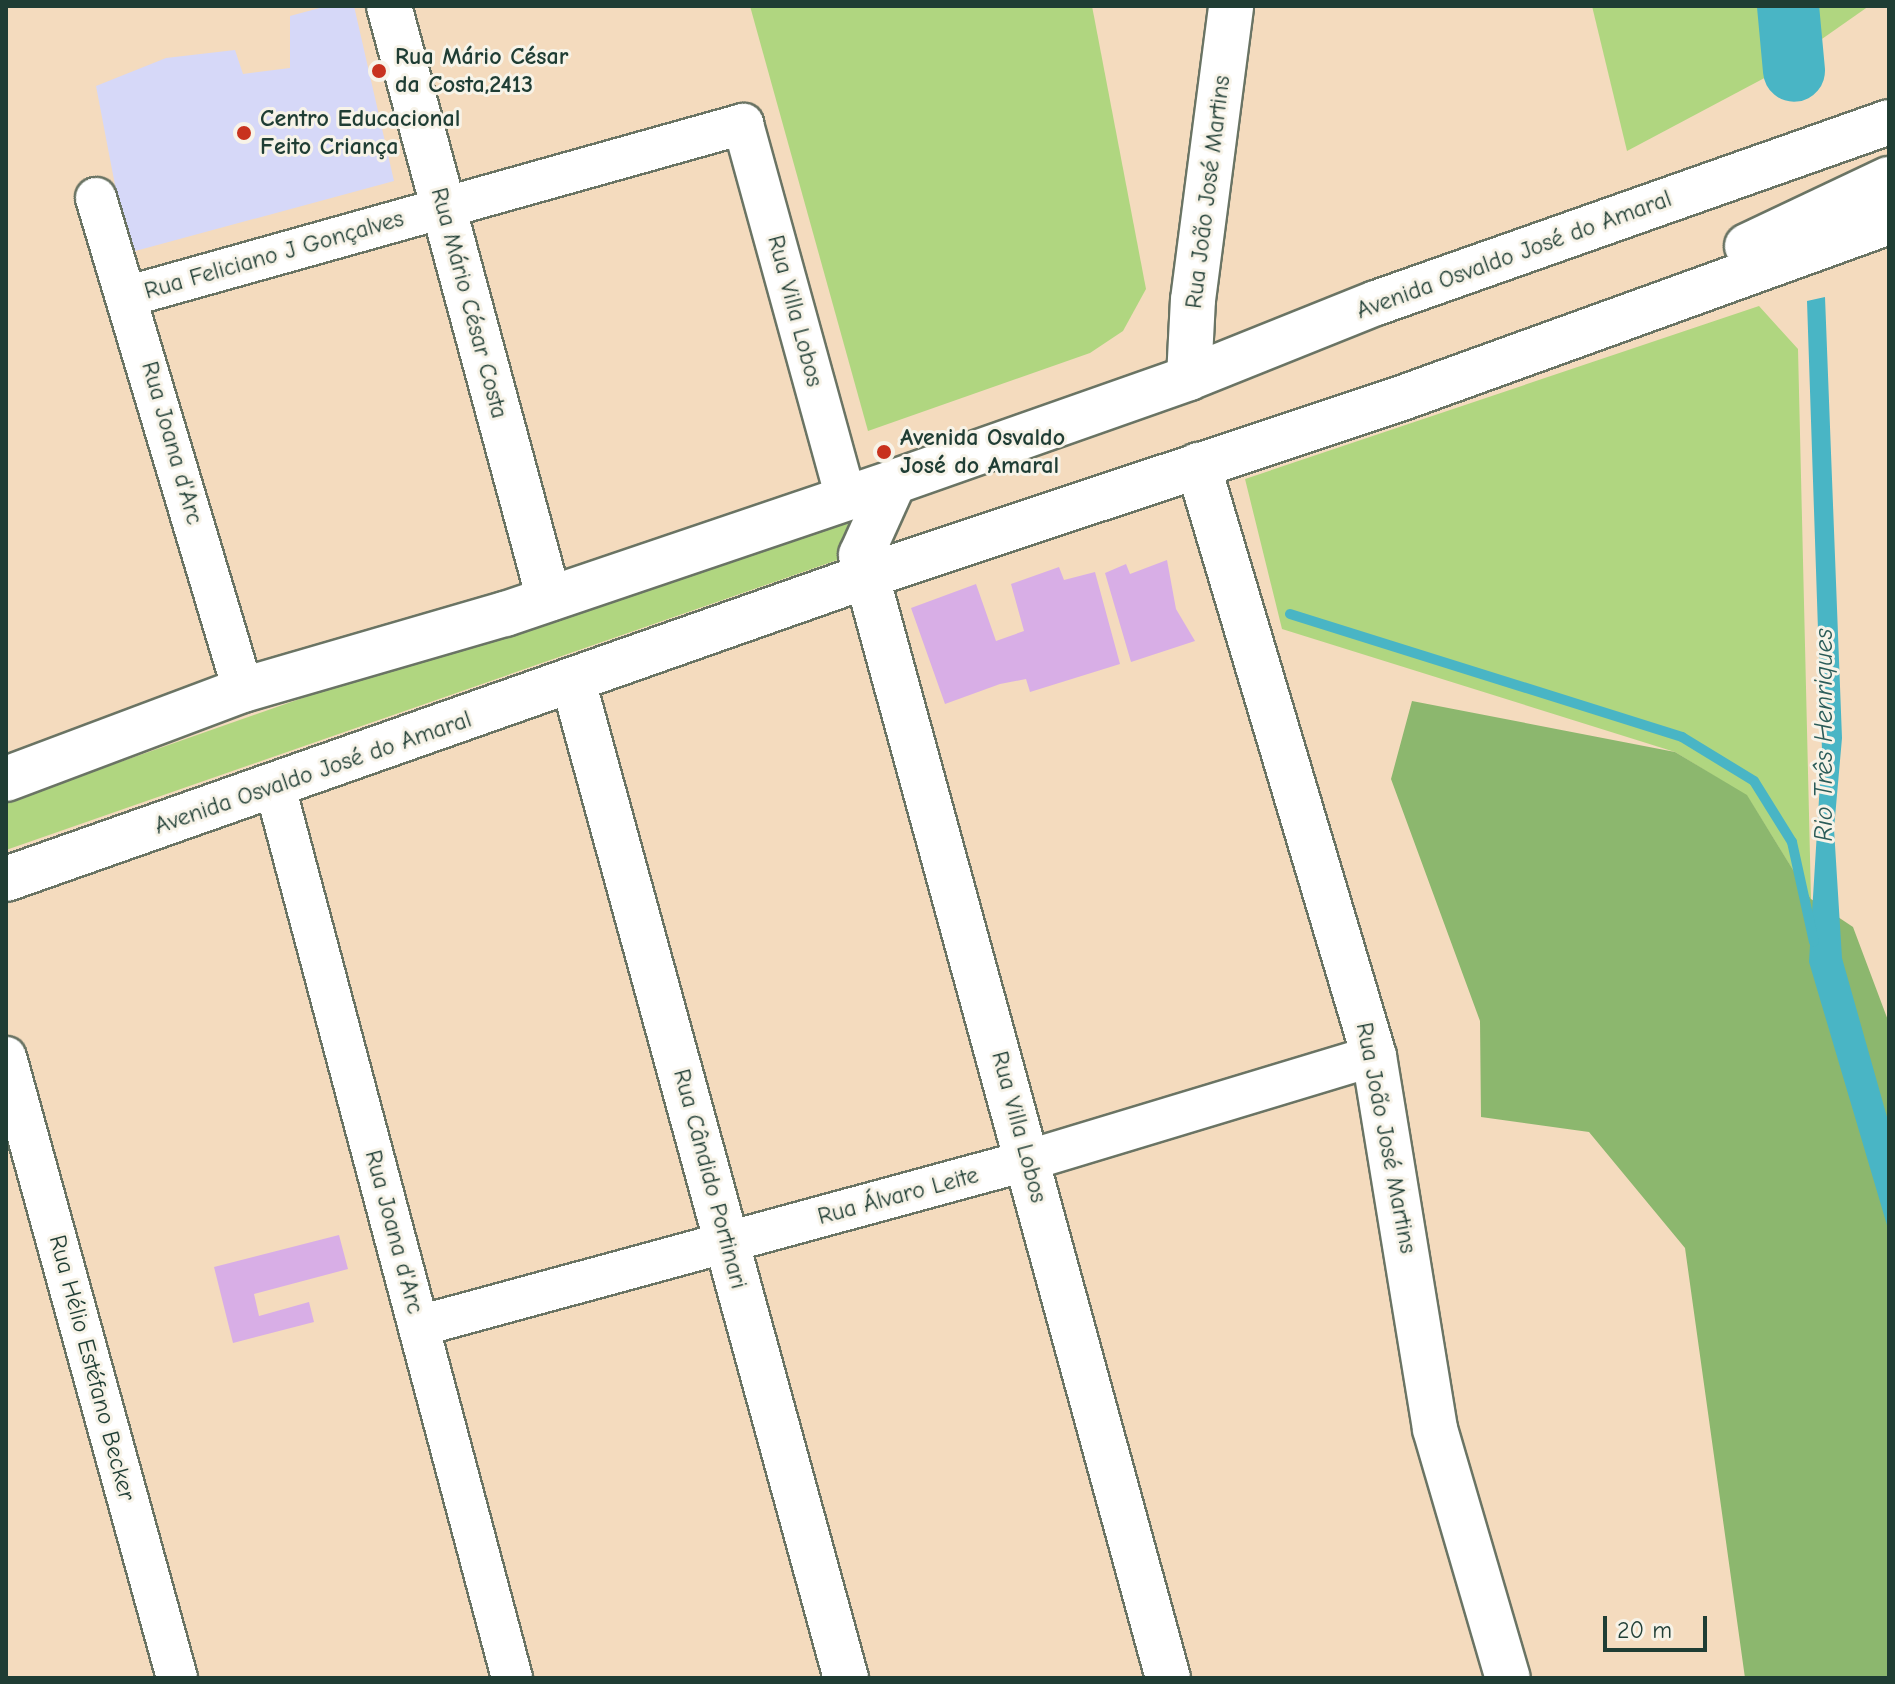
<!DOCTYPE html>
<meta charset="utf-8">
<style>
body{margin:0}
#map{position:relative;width:1895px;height:1684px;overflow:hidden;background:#f4dbbe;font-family:"Comic Neue",sans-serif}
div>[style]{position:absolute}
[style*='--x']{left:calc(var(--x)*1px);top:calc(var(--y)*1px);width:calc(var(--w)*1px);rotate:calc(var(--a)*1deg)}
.built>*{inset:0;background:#d6d8f8}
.green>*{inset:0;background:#b0d680}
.forest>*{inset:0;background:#8cb76e}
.water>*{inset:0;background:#49b5c5}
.stream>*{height:10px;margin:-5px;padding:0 5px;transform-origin:5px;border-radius:5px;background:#49b5c5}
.river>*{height:62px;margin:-31px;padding:0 31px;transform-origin:31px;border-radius:31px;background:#49b5c5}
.building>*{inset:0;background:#d8aee6}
.roads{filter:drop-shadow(2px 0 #6a7464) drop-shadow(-2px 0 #6a7464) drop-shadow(0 2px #6a7464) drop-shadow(0 -2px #6a7464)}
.minor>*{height:40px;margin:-20px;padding:0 20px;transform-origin:20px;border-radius:20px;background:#fff}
.tertiary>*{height:44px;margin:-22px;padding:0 22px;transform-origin:22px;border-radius:22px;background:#fff}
.secondary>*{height:44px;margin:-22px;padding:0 22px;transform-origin:22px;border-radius:22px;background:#fff}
.dots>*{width:22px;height:22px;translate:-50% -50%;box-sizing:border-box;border:4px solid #f7f3e8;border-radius:50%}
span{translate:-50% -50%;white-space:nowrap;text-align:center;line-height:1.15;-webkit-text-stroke:6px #f7f3e8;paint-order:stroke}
.poi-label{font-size:24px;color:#1f3d34;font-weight:700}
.left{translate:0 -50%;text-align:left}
.street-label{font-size:24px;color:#1f3d34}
.water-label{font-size:26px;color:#2a5b58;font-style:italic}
.frame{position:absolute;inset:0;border:8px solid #1f3d34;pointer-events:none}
.scale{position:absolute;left:1603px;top:1616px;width:104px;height:36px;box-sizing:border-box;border:4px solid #1f3d34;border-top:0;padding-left:10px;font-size:24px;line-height:28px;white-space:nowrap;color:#1f3d34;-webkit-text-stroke:6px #f7f3e8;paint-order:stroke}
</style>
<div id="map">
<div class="built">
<div style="clip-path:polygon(327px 6px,354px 6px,394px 181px,128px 253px,96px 86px,166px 58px,235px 50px,243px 74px,290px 68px,290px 16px)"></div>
</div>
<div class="green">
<div style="clip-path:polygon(750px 6px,1092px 6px,1146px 289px,1123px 331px,1090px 353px,868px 431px)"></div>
<div style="clip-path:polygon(1592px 6px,1869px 6px,1772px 74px,1627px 151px)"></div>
<div style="clip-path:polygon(1759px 306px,1798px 349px,1811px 899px,1747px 796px,1675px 752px,1282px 629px,1245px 479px)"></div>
<div style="clip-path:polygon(873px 498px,843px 558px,6px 850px,6px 802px)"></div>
</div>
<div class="forest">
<div style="clip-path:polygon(1412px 701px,1675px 752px,1747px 795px,1811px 899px,1853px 927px,1889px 1023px,1889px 1678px,1745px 1678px,1685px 1248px,1589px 1132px,1481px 1117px,1480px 1021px,1391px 779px)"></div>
</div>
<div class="water">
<div style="clip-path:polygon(1825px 297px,1842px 738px,1834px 829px,1842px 958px,1889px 1124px,1889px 1232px,1809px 962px,1822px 750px,1807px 301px)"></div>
</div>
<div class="stream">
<div style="--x:1290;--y:614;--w:411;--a:17.4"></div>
<div style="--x:1682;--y:737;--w:84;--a:31.4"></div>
<div style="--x:1754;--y:781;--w:72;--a:58.1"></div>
<div style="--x:1792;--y:842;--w:102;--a:77.6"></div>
</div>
<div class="river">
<div style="--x:1788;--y:6;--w:65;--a:84.7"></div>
</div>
<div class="building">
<div style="clip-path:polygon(1167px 560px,1176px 609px,1195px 641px,1131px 662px,1105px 573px,1126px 564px,1130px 574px)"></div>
<div style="clip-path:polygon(1059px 567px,1064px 580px,1095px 572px,1120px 664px,1030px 692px,1026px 679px,1000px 684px,945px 704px,911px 608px,976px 584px,996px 641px,1024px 631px,1011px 584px)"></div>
<div style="clip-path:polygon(339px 1235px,348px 1269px,254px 1294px,259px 1316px,309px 1302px,314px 1322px,233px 1343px,214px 1267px)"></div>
</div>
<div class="roads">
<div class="minor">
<div style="--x:96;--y:198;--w:513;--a:73.36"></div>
<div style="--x:129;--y:296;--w:638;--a:-15.65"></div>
<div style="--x:743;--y:124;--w:389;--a:74.6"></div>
<div style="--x:275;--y:787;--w:922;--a:75.1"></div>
<div style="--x:6;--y:1057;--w:644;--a:74.6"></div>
<div style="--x:419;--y:1326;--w:632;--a:-15.22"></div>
<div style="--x:1029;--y:1160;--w:360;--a:-16.8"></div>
</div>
<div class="tertiary">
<div style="--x:389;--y:6;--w:614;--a:74.9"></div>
<div style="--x:573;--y:681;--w:1034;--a:74.69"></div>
</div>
<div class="secondary">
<div style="--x:1747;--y:246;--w:157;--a:-25.3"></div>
<div style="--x:1189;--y:378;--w:78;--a:-87.1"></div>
<div style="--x:1193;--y:300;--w:296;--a:-82.6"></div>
<div style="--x:1198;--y:465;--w:617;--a:73.42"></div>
<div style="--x:1374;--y:1056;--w:378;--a:80.7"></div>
<div style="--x:1435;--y:1429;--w:259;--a:73.7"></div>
<div style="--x:894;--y:482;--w:80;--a:114.3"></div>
<div style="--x:861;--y:555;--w:1164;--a:74.71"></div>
<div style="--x:6;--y:779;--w:253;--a:-20.6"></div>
<div style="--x:243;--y:690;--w:273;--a:-16.2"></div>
<div style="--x:505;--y:614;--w:411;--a:-18.7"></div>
<div style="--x:894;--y:482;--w:313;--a:-19.4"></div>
<div style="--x:1189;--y:378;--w:201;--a:-21.9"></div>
<div style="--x:1376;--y:303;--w:544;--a:-19.43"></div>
<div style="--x:6;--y:879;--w:913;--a:-19.39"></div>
<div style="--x:867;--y:576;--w:564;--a:-18.4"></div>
<div style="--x:1402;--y:398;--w:518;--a:-19.87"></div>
</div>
</div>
<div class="dots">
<div style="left:379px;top:71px;background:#c8321e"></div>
<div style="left:244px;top:133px;background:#c8321e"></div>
<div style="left:884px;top:452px;background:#c8321e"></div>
</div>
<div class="poi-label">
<span class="left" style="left:395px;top:71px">Rua Mário César<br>da Costa,2413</span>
<span class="left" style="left:260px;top:133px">Centro Educacional<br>Feito Criança</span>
<span class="left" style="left:900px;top:452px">Avenida Osvaldo<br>José do Amaral</span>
</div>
<div class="street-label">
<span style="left:1208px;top:192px;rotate:-83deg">Rua João José Martins</span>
<span style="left:274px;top:255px;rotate:-16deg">Rua Feliciano J Gonçalves</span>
<span style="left:1514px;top:255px;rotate:-20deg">Avenida Osvaldo José do Amaral</span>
<span style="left:469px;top:303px;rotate:75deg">Rua Mário César Costa</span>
<span style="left:795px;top:311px;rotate:75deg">Rua Villa Lobos</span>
<span style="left:172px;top:443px;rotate:74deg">Rua Joana d'Arc</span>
<span style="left:313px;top:773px;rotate:-19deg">Avenida Osvaldo José do Amaral</span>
<span style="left:1019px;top:1127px;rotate:75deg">Rua Villa Lobos</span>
<span style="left:1386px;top:1138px;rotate:79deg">Rua João José Martins</span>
<span style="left:710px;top:1179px;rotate:75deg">Rua Cândido Portinari</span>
<span style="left:898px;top:1196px;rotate:-15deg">Rua Álvaro Leite</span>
<span style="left:394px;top:1232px;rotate:75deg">Rua Joana d'Arc</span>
<span style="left:92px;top:1368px;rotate:75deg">Rua Hélio Estéfano Becker</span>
</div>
<div class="water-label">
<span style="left:1825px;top:735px;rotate:-90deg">Rio Três Henriques</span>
</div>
<div class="frame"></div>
<div class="scale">20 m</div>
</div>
